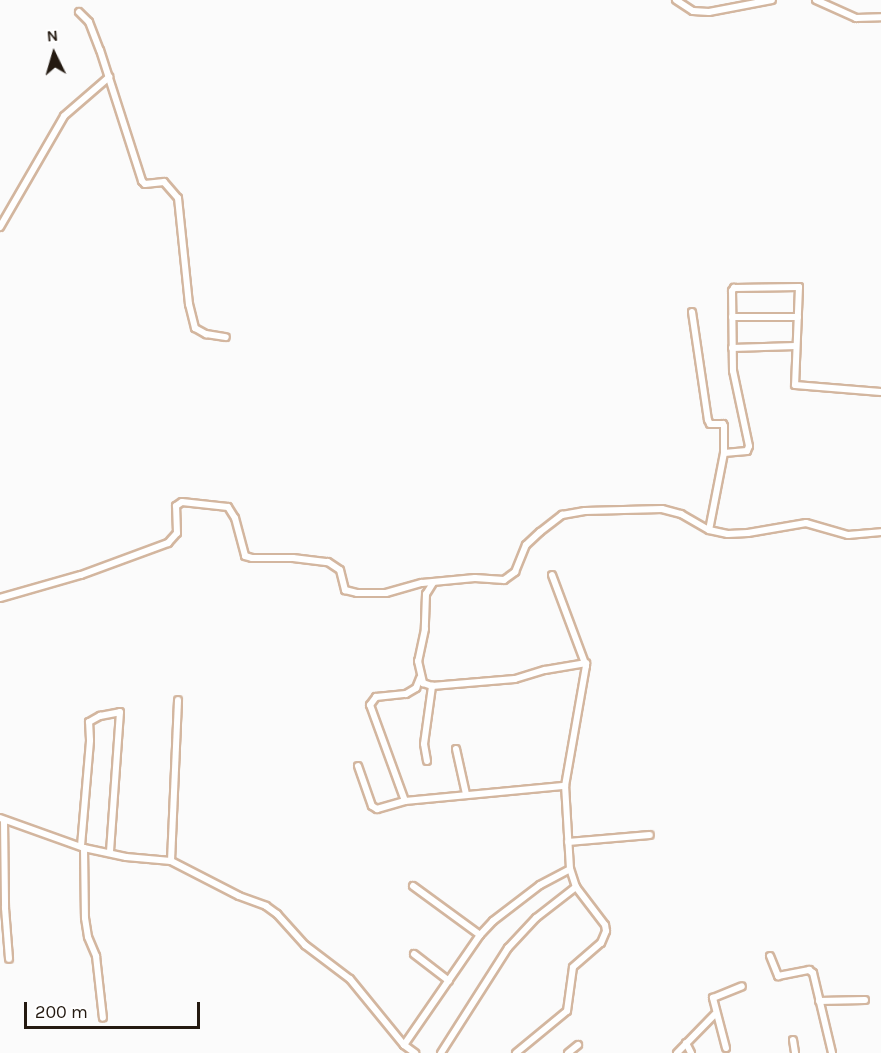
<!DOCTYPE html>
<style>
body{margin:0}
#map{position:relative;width:881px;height:1053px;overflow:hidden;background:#fbfbfb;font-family:Karla,sans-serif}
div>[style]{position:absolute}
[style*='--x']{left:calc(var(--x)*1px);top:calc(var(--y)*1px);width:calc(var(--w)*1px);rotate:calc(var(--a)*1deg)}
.roads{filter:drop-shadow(2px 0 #d3b69f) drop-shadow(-2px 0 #d3b69f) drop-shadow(0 2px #d3b69f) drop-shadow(0 -2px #d3b69f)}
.minor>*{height:6px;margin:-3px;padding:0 3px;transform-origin:3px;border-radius:3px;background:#fff}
span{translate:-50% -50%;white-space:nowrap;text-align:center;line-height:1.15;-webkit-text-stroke:4.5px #fff;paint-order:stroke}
.north{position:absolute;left:24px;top:24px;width:60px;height:60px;-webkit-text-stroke:4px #fff;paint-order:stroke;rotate:355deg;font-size:16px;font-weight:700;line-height:24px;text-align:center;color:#241a11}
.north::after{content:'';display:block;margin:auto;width:21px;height:27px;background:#241a11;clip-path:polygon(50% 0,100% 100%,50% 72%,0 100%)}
.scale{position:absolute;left:24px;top:1002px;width:176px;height:27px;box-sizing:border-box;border:3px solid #241a11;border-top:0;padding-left:8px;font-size:18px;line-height:21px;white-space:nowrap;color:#241a11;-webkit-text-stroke:4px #fff;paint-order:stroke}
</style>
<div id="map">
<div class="roads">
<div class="minor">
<div style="--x:676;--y:0;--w:20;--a:33"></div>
<div style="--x:693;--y:11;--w:16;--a:4"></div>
<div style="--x:709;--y:12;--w:64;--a:-10.8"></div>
<div style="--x:816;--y:0;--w:44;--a:24.2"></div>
<div style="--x:856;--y:18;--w:25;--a:-2"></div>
<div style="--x:79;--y:12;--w:14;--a:45"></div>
<div style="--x:89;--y:22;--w:30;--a:69"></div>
<div style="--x:100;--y:50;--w:138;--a:72.2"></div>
<div style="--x:142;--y:181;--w:4;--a:45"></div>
<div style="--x:145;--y:184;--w:19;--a:-6"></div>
<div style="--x:164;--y:182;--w:21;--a:49"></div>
<div style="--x:178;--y:198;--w:107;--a:84.1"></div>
<div style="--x:189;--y:304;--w:25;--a:76"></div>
<div style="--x:195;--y:328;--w:13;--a:29"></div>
<div style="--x:206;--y:334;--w:20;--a:9"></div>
<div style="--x:0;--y:227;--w:128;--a:-60"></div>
<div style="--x:64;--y:116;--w:60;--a:-40.9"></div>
<div style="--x:692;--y:312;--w:109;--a:81.6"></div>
<div style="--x:708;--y:420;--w:4;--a:63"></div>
<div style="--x:710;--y:424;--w:13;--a:0"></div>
<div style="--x:723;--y:424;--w:2;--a:63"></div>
<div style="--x:724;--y:426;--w:27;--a:90"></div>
<div style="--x:724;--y:453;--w:78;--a:101"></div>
<div style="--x:732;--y:317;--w:66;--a:0"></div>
<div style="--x:732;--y:348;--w:64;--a:-1.8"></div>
<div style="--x:724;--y:453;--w:23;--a:-5"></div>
<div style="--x:747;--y:451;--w:5;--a:-68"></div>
<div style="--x:749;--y:446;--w:77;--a:-102"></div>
<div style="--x:733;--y:371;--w:80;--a:-90.7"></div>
<div style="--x:732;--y:291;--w:4;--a:-56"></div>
<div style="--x:734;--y:288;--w:65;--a:-0.9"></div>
<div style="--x:799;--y:287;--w:98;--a:92.3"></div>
<div style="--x:795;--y:385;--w:86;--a:4.7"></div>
<div style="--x:433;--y:583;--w:13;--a:122"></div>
<div style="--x:426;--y:594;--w:35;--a:92"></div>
<div style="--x:425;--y:629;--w:33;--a:102"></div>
<div style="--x:418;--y:661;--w:23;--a:77"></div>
<div style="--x:423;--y:683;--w:9;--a:18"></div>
<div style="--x:432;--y:686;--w:83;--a:-4.8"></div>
<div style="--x:515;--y:679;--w:31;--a:-17"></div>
<div style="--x:545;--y:670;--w:42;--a:-9.7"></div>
<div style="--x:0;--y:598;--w:84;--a:-15.9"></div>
<div style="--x:81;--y:575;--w:93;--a:-20.2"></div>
<div style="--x:168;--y:543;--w:13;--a:-48"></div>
<div style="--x:177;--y:533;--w:27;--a:-92"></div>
<div style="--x:176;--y:506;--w:7;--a:-34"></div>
<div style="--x:182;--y:502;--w:46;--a:6.2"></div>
<div style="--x:228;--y:507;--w:13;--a:58"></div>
<div style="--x:235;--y:518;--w:39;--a:75"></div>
<div style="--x:245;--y:556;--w:7;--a:16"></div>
<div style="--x:252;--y:558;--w:41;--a:0"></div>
<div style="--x:293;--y:558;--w:35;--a:7"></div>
<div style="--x:328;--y:562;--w:14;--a:34"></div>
<div style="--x:340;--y:570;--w:21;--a:76"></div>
<div style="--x:345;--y:590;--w:12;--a:14"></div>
<div style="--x:357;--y:593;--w:29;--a:0"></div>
<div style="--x:386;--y:593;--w:37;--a:-16"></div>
<div style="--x:422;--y:583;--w:53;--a:-5.4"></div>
<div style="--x:475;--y:578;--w:29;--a:4"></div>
<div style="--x:504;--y:580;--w:14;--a:-36"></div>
<div style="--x:515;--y:572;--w:29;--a:-68"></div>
<div style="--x:526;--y:545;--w:19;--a:-43"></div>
<div style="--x:540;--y:532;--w:28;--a:-38"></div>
<div style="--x:562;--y:515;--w:23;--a:-10"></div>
<div style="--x:585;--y:511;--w:77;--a:-1.5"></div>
<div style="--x:662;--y:509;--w:20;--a:15"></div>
<div style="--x:681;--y:514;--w:32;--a:30"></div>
<div style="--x:709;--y:530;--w:19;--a:12"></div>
<div style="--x:728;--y:534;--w:20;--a:-3"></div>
<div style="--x:748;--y:533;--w:59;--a:-9.8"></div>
<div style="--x:806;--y:523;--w:44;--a:15.9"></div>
<div style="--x:848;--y:535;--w:33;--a:-5"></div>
<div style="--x:456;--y:749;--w:46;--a:77.5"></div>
<div style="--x:427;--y:761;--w:17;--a:-100"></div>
<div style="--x:424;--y:744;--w:59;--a:-82.1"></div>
<div style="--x:358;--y:766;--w:42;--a:70.7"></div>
<div style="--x:372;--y:806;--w:6;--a:31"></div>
<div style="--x:377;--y:809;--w:29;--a:-16"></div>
<div style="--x:405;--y:801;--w:161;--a:-5.4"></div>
<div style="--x:405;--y:801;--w:102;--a:-110"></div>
<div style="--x:370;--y:705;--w:10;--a:-53"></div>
<div style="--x:376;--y:697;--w:30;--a:-6"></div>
<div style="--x:406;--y:694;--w:12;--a:-31"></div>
<div style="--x:416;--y:688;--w:11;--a:-68"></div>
<div style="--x:0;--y:818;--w:89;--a:19.7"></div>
<div style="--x:84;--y:848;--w:43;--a:12.1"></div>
<div style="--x:126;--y:857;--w:45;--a:5.1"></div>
<div style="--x:171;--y:861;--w:76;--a:27.2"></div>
<div style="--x:239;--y:896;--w:29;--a:20"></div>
<div style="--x:266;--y:906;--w:14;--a:36"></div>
<div style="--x:277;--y:914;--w:42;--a:47.9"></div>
<div style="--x:305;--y:945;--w:56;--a:37.1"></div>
<div style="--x:350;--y:979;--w:85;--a:50.7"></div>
<div style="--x:404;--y:1045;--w:14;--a:36"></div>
<div style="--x:4;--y:820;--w:88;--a:89.3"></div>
<div style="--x:5;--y:908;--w:51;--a:85.5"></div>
<div style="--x:568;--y:842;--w:82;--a:-4.9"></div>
<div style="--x:81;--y:846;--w:106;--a:-85.1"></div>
<div style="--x:90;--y:740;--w:18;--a:-93"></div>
<div style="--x:89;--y:722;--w:13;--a:-29"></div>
<div style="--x:100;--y:716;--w:20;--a:-11"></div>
<div style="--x:120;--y:712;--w:141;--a:94.1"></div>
<div style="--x:84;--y:848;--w:70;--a:89.2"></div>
<div style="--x:85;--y:918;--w:19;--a:81"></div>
<div style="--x:88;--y:937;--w:21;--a:67"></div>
<div style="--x:96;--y:956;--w:62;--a:83.6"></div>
<div style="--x:171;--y:861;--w:161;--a:-87.5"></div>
<div style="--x:413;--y:886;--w:83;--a:36.2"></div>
<div style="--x:414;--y:954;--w:44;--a:37.6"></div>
<div style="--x:770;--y:956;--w:22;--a:68"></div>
<div style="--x:778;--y:976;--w:32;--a:-11"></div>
<div style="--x:809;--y:970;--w:5;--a:37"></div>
<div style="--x:813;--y:973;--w:82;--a:76.6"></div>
<div style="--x:819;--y:1001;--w:46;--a:-1.2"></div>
<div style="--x:793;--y:1040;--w:13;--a:81"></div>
<div style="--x:686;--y:1043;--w:11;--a:63"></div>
<div style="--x:404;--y:1045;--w:134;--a:-55.4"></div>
<div style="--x:480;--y:935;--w:19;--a:-47"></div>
<div style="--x:493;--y:921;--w:59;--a:-37.5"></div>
<div style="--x:540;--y:885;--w:34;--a:-28"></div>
<div style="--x:726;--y:1048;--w:52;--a:-104.6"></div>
<div style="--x:713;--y:998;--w:31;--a:-22"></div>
<div style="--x:441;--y:1053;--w:125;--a:-57.5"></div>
<div style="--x:508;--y:948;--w:41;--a:-47"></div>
<div style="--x:536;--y:918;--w:51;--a:-37.8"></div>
<div style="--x:516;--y:1053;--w:66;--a:-39.5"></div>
<div style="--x:567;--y:1011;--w:44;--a:-82.2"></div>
<div style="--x:573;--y:967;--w:37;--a:-41"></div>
<div style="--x:601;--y:943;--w:13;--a:-67"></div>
<div style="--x:606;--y:931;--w:6;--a:-99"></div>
<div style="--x:605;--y:925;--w:48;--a:-127.3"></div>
<div style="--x:576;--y:887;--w:19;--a:-108"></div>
<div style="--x:570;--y:869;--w:83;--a:-93.4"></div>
<div style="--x:565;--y:786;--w:122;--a:-80.1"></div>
<div style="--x:586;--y:666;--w:97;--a:-110.5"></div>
<div style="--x:568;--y:1053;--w:13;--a:-39"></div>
<div style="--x:677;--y:1053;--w:54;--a:-45.7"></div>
</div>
</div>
<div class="north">N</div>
<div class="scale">200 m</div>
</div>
